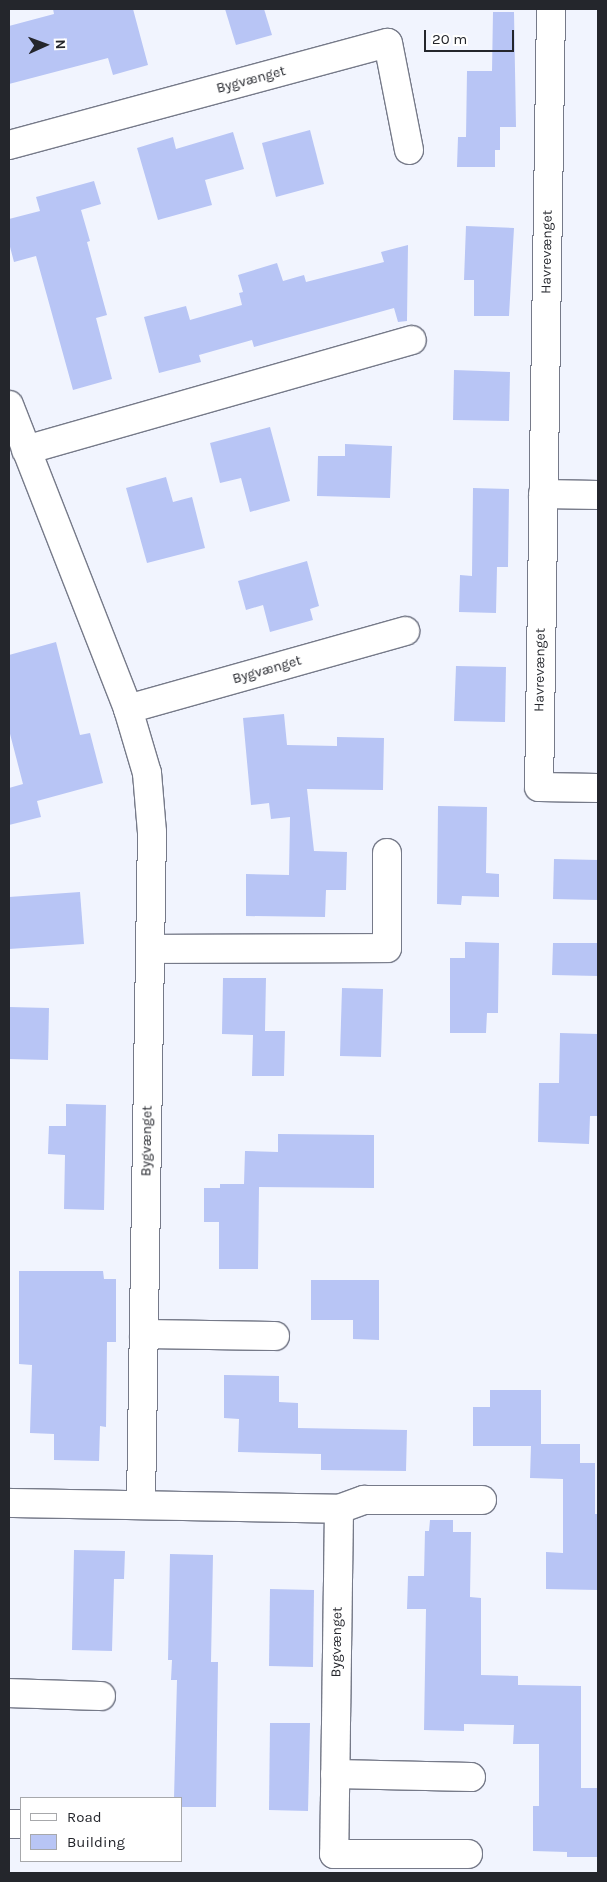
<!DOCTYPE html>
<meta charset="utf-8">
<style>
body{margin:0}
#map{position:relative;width:607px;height:1882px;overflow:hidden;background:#f1f4fe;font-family:Karla,sans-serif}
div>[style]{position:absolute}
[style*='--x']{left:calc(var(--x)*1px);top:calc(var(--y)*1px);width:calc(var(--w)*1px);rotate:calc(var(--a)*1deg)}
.building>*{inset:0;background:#b8c5f5}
.roads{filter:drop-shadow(1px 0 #767a89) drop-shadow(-1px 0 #767a89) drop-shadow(0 1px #767a89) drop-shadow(0 -1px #767a89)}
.minor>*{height:28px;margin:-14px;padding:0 14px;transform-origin:14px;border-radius:14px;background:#fff}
span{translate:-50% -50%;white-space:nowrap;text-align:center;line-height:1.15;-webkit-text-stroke:4px #fff;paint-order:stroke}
.street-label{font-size:14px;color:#24262c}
.frame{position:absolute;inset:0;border:10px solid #24262c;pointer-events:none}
.legend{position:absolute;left:20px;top:1797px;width:162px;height:65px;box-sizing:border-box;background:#fff;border:1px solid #a7a8ab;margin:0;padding:6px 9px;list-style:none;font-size:15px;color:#24262c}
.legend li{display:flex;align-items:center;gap:10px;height:25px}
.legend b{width:25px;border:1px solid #a7a8ab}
.north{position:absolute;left:20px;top:20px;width:50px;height:50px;-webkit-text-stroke:4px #fff;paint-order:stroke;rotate:88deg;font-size:14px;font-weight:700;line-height:20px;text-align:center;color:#24262c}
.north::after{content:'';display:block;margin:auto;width:18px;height:22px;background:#24262c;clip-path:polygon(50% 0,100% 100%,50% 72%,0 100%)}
.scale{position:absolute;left:424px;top:30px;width:90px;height:22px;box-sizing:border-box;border:2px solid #24262c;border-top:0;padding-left:6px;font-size:15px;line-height:18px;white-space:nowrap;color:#24262c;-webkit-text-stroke:4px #fff;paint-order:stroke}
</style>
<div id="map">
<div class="building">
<div style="clip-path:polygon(53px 9px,133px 9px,148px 65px,113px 75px,108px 58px,9px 84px,9px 26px,54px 14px)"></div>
<div style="clip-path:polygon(225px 9px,264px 9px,272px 35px,236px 45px)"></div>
<div style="clip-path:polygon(493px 12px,514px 12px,516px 127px,500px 127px,500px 150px,495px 150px,495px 167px,457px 167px,458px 137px,466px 137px,467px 71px,492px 71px)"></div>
<div style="clip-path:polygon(310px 130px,324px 184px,276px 197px,262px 143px)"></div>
<div style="clip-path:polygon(233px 132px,244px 169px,205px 180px,212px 205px,158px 220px,137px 148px,173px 137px,176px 149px)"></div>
<div style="clip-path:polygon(94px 181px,101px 204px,81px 210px,90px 241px,87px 242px,107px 315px,96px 318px,112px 379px,73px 390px,36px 256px,14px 262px,9px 243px,9px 219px,40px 211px,36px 197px)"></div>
<div style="clip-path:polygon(466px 226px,514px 228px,509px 316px,474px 316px,474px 280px,464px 280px)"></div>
<div style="clip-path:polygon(408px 245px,407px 321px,398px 322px,394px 308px,254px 347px,252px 340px,199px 355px,201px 362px,159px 373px,144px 317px,186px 306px,190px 320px,242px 305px,239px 293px,243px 292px,238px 275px,277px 263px,283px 281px,304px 275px,306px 282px,384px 262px,381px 252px)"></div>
<div style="clip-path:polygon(454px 370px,510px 372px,509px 421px,453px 420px)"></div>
<div style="clip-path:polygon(270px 427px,290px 501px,250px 512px,241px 478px,220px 483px,210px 443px)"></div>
<div style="clip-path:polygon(345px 444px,392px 446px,390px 498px,317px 496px,318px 456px,345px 456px)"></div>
<div style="clip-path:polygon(166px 477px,173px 502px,192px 497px,205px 548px,147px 563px,126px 488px)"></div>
<div style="clip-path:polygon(473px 488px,509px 489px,508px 567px,497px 567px,496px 613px,459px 612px,460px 575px,472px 576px)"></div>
<div style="clip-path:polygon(307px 561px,319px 606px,310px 609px,313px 620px,270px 632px,263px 605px,246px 610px,238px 581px)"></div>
<div style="clip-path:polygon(56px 642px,80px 735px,90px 733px,103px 783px,37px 801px,41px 817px,9px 825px,9px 788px,23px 784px,9px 730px,9px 655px)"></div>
<div style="clip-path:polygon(456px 666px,506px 667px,505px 722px,454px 721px)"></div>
<div style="clip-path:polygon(284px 714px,287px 745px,337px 746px,337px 737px,384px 738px,383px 790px,307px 789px,314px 851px,347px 852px,346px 890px,326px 890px,325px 917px,246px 916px,246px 874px,289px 875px,290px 817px,271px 819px,269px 803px,251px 805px,243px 718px)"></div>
<div style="clip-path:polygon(438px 806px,487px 807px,486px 873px,499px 874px,499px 897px,462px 896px,461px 905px,437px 904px)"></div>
<div style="clip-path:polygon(554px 859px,598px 860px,598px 900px,553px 899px)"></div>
<div style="clip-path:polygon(80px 892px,84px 944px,9px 949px,9px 897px)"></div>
<div style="clip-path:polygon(465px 942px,499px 943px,498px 1013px,487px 1013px,486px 1033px,450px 1033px,450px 958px,465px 958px)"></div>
<div style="clip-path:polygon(553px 943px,598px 943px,598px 976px,552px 975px)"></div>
<div style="clip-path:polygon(223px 978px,266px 978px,265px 1031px,285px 1031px,284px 1076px,252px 1076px,253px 1035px,222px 1034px)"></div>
<div style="clip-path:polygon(342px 988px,383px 989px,381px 1057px,340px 1056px)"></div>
<div style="clip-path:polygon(9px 1007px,49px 1008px,48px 1060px,9px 1059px)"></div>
<div style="clip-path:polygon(560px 1033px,598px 1034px,598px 1116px,590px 1116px,589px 1144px,538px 1142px,539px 1083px,559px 1083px)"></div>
<div style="clip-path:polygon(66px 1104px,106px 1105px,104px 1210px,64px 1209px,65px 1155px,48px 1154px,49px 1126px,66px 1126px)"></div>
<div style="clip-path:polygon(278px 1134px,374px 1135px,374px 1188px,259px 1187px,258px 1269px,219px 1269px,219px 1222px,204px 1222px,204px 1188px,220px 1188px,220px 1184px,244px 1184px,245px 1151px,278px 1152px)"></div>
<div style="clip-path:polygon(19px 1271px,103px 1271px,104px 1279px,116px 1279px,116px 1342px,107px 1342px,106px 1427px,100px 1426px,99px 1461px,54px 1460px,54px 1434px,30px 1433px,32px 1365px,19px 1364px)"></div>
<div style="clip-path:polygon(311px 1280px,379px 1280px,379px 1340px,353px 1339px,353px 1320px,311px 1320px)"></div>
<div style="clip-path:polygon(224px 1375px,279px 1376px,279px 1402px,298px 1403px,298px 1428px,407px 1430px,406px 1471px,321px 1470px,321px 1454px,238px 1452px,239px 1419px,224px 1418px)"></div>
<div style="clip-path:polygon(490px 1390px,541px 1390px,541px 1444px,580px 1444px,580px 1463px,595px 1463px,595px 1514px,598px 1514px,598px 1590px,546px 1589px,546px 1552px,563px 1553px,563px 1479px,530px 1478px,531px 1446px,473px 1446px,473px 1407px,490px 1407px)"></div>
<div style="clip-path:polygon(430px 1520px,453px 1520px,453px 1532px,471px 1532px,470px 1597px,481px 1598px,481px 1675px,518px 1676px,518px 1685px,581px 1686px,581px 1788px,598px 1788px,598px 1857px,567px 1857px,567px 1852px,533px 1851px,533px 1806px,539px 1806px,539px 1744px,513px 1744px,514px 1725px,464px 1724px,464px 1731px,424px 1730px,426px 1609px,407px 1609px,408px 1576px,424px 1576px,425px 1531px,429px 1531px)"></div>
<div style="clip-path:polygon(74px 1550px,125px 1551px,124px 1579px,114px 1579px,112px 1651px,72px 1650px)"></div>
<div style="clip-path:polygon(170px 1554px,213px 1555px,211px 1662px,218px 1662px,216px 1807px,181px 1807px,181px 1798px,174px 1798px,177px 1680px,171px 1680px,172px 1660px,168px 1660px)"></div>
<div style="clip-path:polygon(270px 1589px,314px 1590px,313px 1667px,269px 1666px)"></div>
<div style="clip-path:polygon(270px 1723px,310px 1723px,308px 1811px,269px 1810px)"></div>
</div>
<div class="roads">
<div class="minor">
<div style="--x:551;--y:9;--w:778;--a:90.88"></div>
<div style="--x:539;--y:787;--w:59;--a:1"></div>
<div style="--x:9;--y:145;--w:392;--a:-15.1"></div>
<div style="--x:388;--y:43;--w:109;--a:78.9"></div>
<div style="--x:9;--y:405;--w:326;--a:68.6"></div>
<div style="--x:128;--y:709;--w:67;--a:73.5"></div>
<div style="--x:147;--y:773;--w:59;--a:85.2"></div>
<div style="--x:152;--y:832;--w:673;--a:90.94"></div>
<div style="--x:26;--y:450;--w:401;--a:-15.9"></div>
<div style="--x:543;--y:494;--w:55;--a:1"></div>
<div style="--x:128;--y:709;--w:288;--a:-15.7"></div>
<div style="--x:150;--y:949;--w:237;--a:-0.2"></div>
<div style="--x:387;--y:948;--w:95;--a:-90"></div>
<div style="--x:144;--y:1334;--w:131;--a:0.9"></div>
<div style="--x:9;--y:1503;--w:330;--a:1"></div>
<div style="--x:339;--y:1509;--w:345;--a:90.8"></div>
<div style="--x:334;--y:1854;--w:134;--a:0"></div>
<div style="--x:339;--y:1509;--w:27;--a:-20"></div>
<div style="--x:364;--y:1500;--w:118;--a:0"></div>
<div style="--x:9;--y:1693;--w:92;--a:1.9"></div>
<div style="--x:335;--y:1774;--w:136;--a:1.3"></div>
<div style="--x:9;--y:1824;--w:12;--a:0"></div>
</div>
</div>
<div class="street-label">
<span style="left:251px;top:80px;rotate:-15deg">Bygvænget</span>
<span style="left:547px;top:252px;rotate:-89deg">Havrevænget</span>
<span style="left:267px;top:670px;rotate:-16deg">Bygvænget</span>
<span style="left:540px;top:670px;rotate:-89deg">Havrevænget</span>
<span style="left:147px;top:1141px;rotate:-89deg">Bygvænget</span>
<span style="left:337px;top:1642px;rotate:-89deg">Bygvænget</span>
</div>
<div class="frame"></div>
<ul class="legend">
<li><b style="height:6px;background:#fff"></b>Road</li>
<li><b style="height:14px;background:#b8c5f5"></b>Building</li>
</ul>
<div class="north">N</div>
<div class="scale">20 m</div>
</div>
